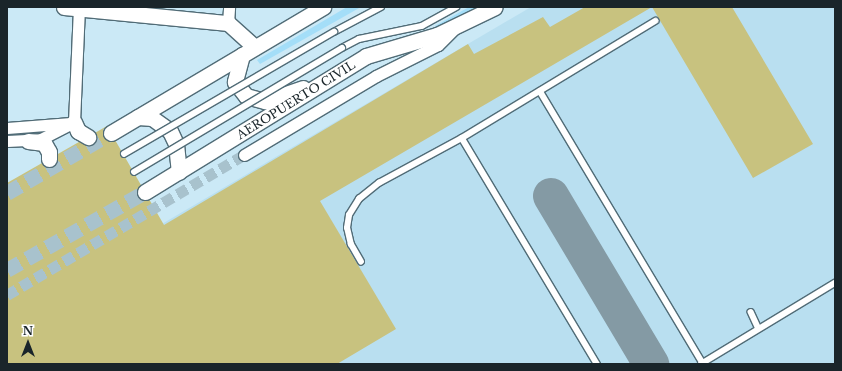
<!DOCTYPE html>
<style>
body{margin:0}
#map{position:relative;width:842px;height:371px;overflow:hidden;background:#cbe9f6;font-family:"Libre Baskerville",serif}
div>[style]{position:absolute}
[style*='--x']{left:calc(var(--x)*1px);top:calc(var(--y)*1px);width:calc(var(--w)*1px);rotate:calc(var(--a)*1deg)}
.built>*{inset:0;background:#b9dff0}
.green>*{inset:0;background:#a4def8}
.taxiway>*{height:36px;margin:-18px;padding:0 18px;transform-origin:18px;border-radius:18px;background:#849aa4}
.building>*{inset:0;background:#c8c27f}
.street-tunnel>*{height:11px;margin-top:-5.5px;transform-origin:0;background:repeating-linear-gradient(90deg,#a8c2cd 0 11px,transparent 0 16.5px)}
.secondary-tunnel>*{height:15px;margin-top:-7.5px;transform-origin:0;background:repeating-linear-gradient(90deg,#a8c2cd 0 15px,transparent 0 23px)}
.roads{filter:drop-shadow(1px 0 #516c77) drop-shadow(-1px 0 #516c77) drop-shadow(0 1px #516c77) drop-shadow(0 -1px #516c77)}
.lane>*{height:5.5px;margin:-2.75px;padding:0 2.75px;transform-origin:2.75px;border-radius:2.75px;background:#fff}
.street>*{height:11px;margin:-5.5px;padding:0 5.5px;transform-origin:5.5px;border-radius:5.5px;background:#fff}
.secondary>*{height:15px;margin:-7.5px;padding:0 7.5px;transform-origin:7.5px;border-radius:7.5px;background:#fff}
.bridges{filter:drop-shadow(1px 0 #516c77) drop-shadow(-1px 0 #516c77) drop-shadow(0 1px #516c77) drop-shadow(0 -1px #516c77)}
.lane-bridge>*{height:5.5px;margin:-2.75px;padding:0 2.75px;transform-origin:2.75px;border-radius:2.75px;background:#fff}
span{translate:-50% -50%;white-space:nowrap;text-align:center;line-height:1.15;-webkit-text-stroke:3px #fff;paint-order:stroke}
.street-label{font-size:12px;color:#1a252a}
.frame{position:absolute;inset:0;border:8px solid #1a252a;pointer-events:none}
.north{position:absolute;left:8px;top:323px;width:40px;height:40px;-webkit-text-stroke:3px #fff;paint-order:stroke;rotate:0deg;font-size:11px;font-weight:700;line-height:16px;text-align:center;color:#1a252a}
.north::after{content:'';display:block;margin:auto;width:14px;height:18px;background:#1a252a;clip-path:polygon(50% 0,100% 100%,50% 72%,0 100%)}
</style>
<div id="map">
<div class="built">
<div style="clip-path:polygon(531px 7px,835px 7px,835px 364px,7px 364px,7px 315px)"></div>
</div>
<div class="green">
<div style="clip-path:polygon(347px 7px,361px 7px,260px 64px,257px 60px)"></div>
<div style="clip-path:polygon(469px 7px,478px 7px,436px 28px,435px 26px)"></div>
</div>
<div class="taxiway">
<div style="--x:551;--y:196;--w:196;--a:59.2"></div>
</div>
<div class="building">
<div style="clip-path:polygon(585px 7px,732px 7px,813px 144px,753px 178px,652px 7px,320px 201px,396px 329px,337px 364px,7px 364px,7px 183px,107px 126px,164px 225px,468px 44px,474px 54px,543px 17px,550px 27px)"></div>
</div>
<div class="street-tunnel">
<div style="--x:7;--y:295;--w:275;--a:-30.6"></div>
</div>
<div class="secondary-tunnel">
<div style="--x:7;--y:193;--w:120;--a:-30"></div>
<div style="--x:7;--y:270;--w:159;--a:-29.5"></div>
</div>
<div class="roads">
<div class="lane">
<div style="--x:334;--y:32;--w:53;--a:-28"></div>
<div style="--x:342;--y:48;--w:19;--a:-28"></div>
<div style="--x:359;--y:39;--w:64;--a:-11.7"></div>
<div style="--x:422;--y:26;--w:39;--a:-29"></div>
<div style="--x:540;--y:91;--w:317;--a:59.1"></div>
<div style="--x:462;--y:138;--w:263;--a:59.1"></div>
<div style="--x:361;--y:262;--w:20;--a:-120"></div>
<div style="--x:351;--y:245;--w:17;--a:-103"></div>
<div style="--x:347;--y:228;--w:13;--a:-81"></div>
<div style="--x:349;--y:215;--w:19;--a:-58"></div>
<div style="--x:359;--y:199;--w:26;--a:-39"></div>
<div style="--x:379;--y:183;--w:94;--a:-28.5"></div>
<div style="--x:462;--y:138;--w:226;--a:-31.2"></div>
<div style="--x:751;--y:312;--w:17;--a:65"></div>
<div style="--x:701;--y:364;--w:157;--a:-31.2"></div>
</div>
<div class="street">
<div style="--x:228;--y:23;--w:16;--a:-86"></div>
<div style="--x:74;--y:122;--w:115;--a:-87.5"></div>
<div style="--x:7;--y:128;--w:64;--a:-4.5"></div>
<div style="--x:7;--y:141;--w:34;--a:-3"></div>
<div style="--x:41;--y:139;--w:37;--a:-27"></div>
<div style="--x:244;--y:155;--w:154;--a:-30.9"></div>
<div style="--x:376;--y:76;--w:69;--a:-26.6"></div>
<div style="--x:438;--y:45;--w:24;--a:-45"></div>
</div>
<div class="secondary">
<div style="--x:64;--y:7;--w:165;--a:5.6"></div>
<div style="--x:228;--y:23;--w:36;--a:42"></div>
<div style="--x:242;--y:55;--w:28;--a:105"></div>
<div style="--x:235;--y:82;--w:18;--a:52"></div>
<div style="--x:246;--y:96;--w:20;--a:15"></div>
<div style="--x:265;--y:101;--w:40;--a:-18.9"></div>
<div style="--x:138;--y:117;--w:14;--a:4"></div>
<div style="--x:152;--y:118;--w:22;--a:36"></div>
<div style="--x:170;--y:131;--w:14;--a:65"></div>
<div style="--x:176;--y:144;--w:28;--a:84"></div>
<div style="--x:74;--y:122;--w:10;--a:66"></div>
<div style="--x:78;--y:131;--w:12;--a:31"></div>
<div style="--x:111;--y:133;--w:247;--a:-30.7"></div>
<div style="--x:28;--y:141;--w:16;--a:7"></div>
<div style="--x:44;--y:143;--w:10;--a:61"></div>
<div style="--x:49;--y:152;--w:7;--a:90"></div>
<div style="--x:145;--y:192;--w:259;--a:-31.6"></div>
<div style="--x:366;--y:56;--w:74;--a:-16.5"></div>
<div style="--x:437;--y:35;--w:64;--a:-25.8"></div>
</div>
</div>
<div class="bridges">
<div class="lane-bridge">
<div style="--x:124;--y:154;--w:243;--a:-30.2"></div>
<div style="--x:134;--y:172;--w:242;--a:-30.8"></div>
</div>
</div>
<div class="street-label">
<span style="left:296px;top:100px;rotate:-32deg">AEROPUERTO CIVIL</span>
</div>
<div class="frame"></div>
<div class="north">N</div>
</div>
